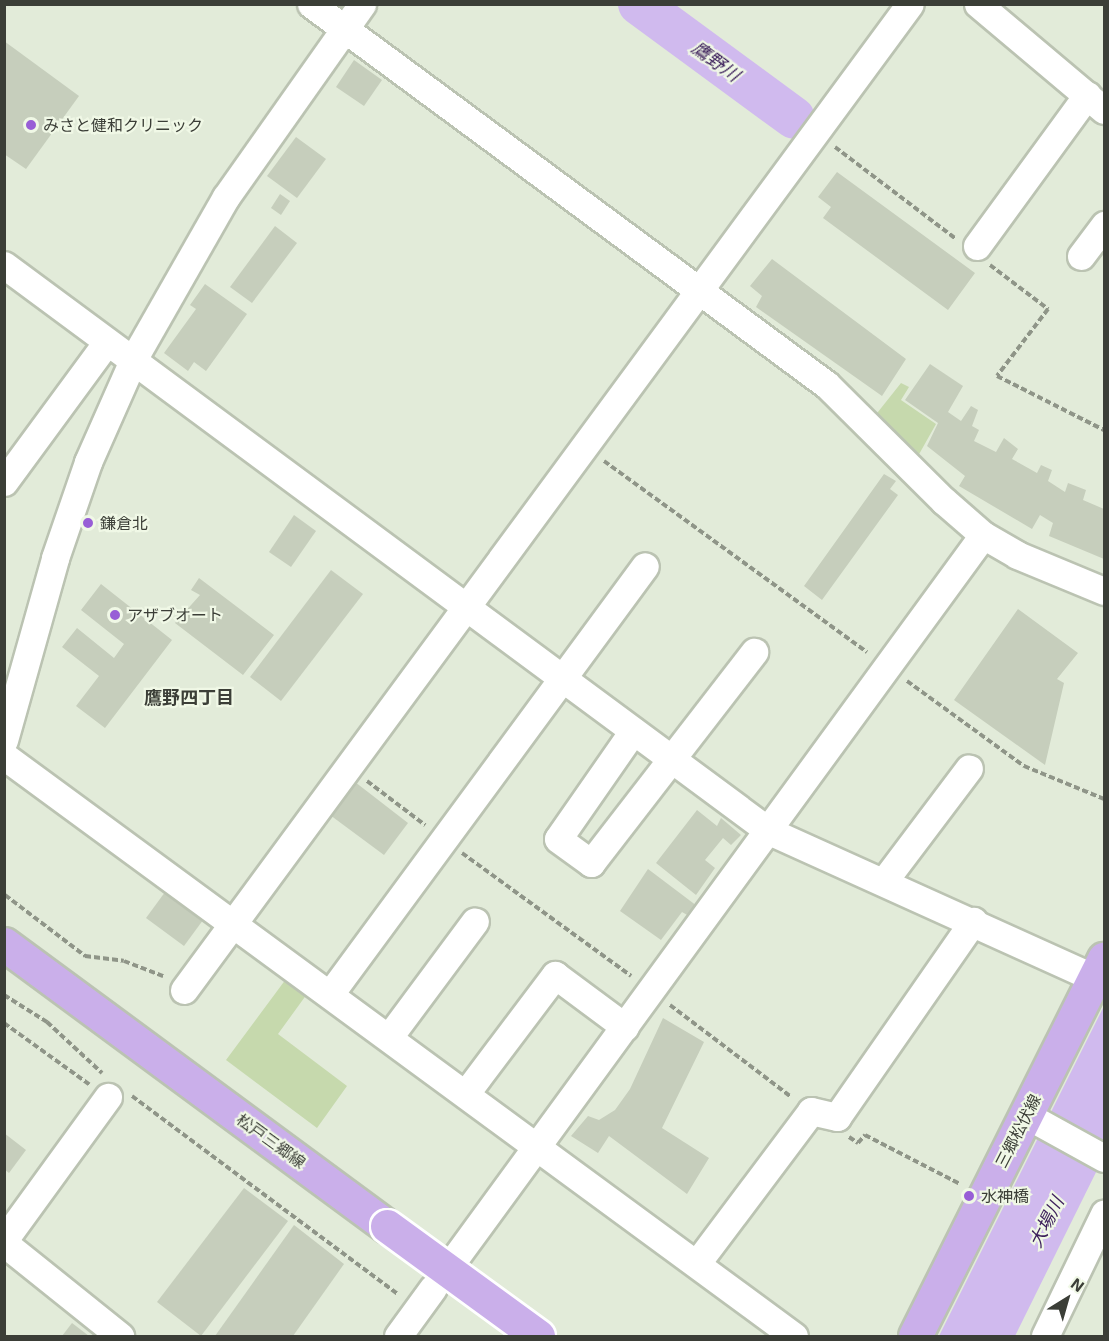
<!DOCTYPE html>
<meta charset="utf-8">
<style>
body{margin:0}
#map{position:relative;width:1109px;height:1341px;overflow:hidden;background:#e2ebd9;font-family:"Exo 2","Noto Sans JP",sans-serif}
div>[style]{position:absolute}
[style*='--x']{left:calc(var(--x)*1px);top:calc(var(--y)*1px);width:calc(var(--w)*1px);rotate:calc(var(--a)*1deg)}
.green>*{inset:0;background:#c6d9ad}
.water>*{inset:0;background:#d0baee}
.river>*{height:42px;margin:-21px;padding:0 21px;transform-origin:21px;border-radius:21px;background:#d0baee}
.building>*{inset:0;background:#c6cebc}
.path>*{height:4px;margin-top:-2px;transform-origin:0;background:repeating-linear-gradient(90deg,#8f9588 0 6px,transparent 0 9px)}
.roads{filter:drop-shadow(2px 0 #bbc3b2) drop-shadow(-2px 0 #bbc3b2) drop-shadow(0 2px #bbc3b2) drop-shadow(0 -2px #bbc3b2)}
.minor>*{height:27px;margin:-13.5px;padding:0 13.5px;transform-origin:13.5px;border-radius:13.5px;background:#fff}
.major>*{height:33px;margin:-16.5px;padding:0 16.5px;transform-origin:16.5px;border-radius:16.5px;background:#caafea}
.bridges{filter:drop-shadow(2px 0 #fff) drop-shadow(-2px 0 #fff) drop-shadow(0 2px #fff) drop-shadow(0 -2px #fff)}
.major-bridge>*{height:33px;margin:-16.5px;padding:0 16.5px;transform-origin:16.5px;border-radius:16.5px;background:#caafea}
.dots>*{width:16px;height:16px;translate:-50% -50%;box-sizing:border-box;border:3px solid #f0f8e6;border-radius:50%}
span{translate:-50% -50%;white-space:nowrap;text-align:center;line-height:1.15;-webkit-text-stroke:4.5px #f0f8e6;paint-order:stroke}
.poi-label{font-size:16px;color:#3b3e37}
.left{translate:0 -50%;text-align:left}
.street-label{font-size:16px;color:#3b3e37}
.water-label{font-size:18px;color:#3c1f5b;font-style:italic}
.neighbourhood-label{font-size:18px;color:#3b3e37;font-weight:700}
.frame{position:absolute;inset:0;border:6px solid #3b3e37;pointer-events:none}
.north{position:absolute;left:1037px;top:1269px;width:60px;height:60px;-webkit-text-stroke:4px #f0f8e6;paint-order:stroke;rotate:37deg;font-size:16px;font-weight:700;line-height:24px;text-align:center;color:#3b3e37}
.north::after{content:'';display:block;margin:auto;width:21px;height:27px;background:#3b3e37;clip-path:polygon(50% 0,100% 100%,50% 72%,0 100%)}
</style>
<div id="map">
<div class="green">
<div style="clip-path:polygon(901px 383px,909px 387px,901px 400px,936px 424px,913px 465px,870px 422px)"></div>
<div style="clip-path:polygon(286px 979px,307px 994px,278px 1034px,347px 1086px,317px 1128px,226px 1060px)"></div>
</div>
<div class="water">
<div style="clip-path:polygon(1104px 1006px,1104px 1156px,1015px 1336px,939px 1336px)"></div>
</div>
<div class="river">
<div style="--x:639;--y:4;--w:192;--a:36.3"></div>
</div>
<div class="building">
<div style="clip-path:polygon(4px 41px,79px 96px,26px 169px,4px 154px)"></div>
<div style="clip-path:polygon(354px 60px,382px 80px,364px 106px,336px 87px)"></div>
<div style="clip-path:polygon(296px 137px,326px 159px,297px 198px,267px 176px)"></div>
<div style="clip-path:polygon(837px 172px,975px 273px,948px 310px,823px 218px,831px 207px,818px 197px)"></div>
<div style="clip-path:polygon(280px 194px,290px 201px,281px 215px,271px 208px)"></div>
<div style="clip-path:polygon(275px 226px,297px 243px,252px 303px,230px 287px)"></div>
<div style="clip-path:polygon(772px 259px,906px 359px,882px 396px,756px 307px,762px 296px,750px 286px)"></div>
<div style="clip-path:polygon(205px 284px,247px 314px,206px 371px,194px 362px,188px 371px,164px 353px,196px 309px,190px 305px)"></div>
<div style="clip-path:polygon(930px 364px,963px 386px,948px 412px,961px 421px,971px 406px,978px 410px,972px 426px,979px 430px,974px 441px,996px 452px,1004px 438px,1018px 449px,1012px 459px,1037px 473px,1041px 465px,1052px 470px,1048px 481px,1065px 492px,1068px 483px,1086px 490px,1083px 500px,1104px 509px,1104px 559px,1049px 536px,1053px 523px,1040px 515px,1032px 529px,959px 486px,965px 476px,927px 446px,938px 423px,905px 400px)"></div>
<div style="clip-path:polygon(884px 474px,896px 481px,890px 489px,898px 495px,822px 600px,804px 586px)"></div>
<div style="clip-path:polygon(294px 515px,316px 531px,291px 567px,269px 552px)"></div>
<div style="clip-path:polygon(331px 570px,363px 594px,281px 701px,250px 677px)"></div>
<div style="clip-path:polygon(199px 578px,274px 635px,243px 675px,175px 623px,200px 595px,191px 590px)"></div>
<div style="clip-path:polygon(101px 584px,172px 640px,105px 728px,76px 706px,99px 676px,62px 647px,77px 628px,114px 658px,124px 644px,81px 610px)"></div>
<div style="clip-path:polygon(1018px 609px,1078px 653px,1057px 679px,1064px 683px,1045px 765px,954px 700px)"></div>
<div style="clip-path:polygon(355px 782px,408px 823px,384px 855px,330px 815px)"></div>
<div style="clip-path:polygon(697px 810px,717px 826px,721px 818px,741px 835px,731px 845px,723px 838px,705px 860px,715px 868px,696px 895px,656px 863px)"></div>
<div style="clip-path:polygon(648px 869px,697px 906px,689px 916px,682px 912px,661px 940px,620px 911px)"></div>
<div style="clip-path:polygon(168px 888px,206px 916px,184px 946px,146px 918px)"></div>
<div style="clip-path:polygon(663px 1018px,704px 1042px,662px 1128px,709px 1158px,687px 1194px,609px 1136px,598px 1153px,571px 1136px,588px 1116px,599px 1120px,615px 1110px,630px 1089px)"></div>
<div style="clip-path:polygon(4px 1133px,26px 1150px,9px 1173px,4px 1169px)"></div>
<div style="clip-path:polygon(244px 1188px,288px 1221px,201px 1336px,157px 1302px)"></div>
<div style="clip-path:polygon(294px 1225px,344px 1264px,293px 1336px,215px 1336px)"></div>
<div style="clip-path:polygon(72px 1323px,89px 1336px,62px 1336px)"></div>
</div>
<div class="path">
<div style="--x:835;--y:147;--w:151;--a:37.2"></div>
<div style="--x:990;--y:265;--w:73;--a:37.2"></div>
<div style="--x:1048;--y:309;--w:84;--a:127.3"></div>
<div style="--x:997;--y:376;--w:120;--a:26.8"></div>
<div style="--x:604;--y:461;--w:325;--a:36"></div>
<div style="--x:907;--y:681;--w:145;--a:36"></div>
<div style="--x:1024;--y:766;--w:87;--a:22.4"></div>
<div style="--x:367;--y:781;--w:73;--a:37.2"></div>
<div style="--x:462;--y:853;--w:209;--a:36"></div>
<div style="--x:5;--y:895;--w:101;--a:37.3"></div>
<div style="--x:85;--y:956;--w:39;--a:7"></div>
<div style="--x:124;--y:961;--w:42;--a:21"></div>
<div style="--x:4;--y:995;--w:51;--a:32.1"></div>
<div style="--x:47;--y:1022;--w:75;--a:42.8"></div>
<div style="--x:670;--y:1005;--w:152;--a:37.2"></div>
<div style="--x:4;--y:1023;--w:105;--a:35.7"></div>
<div style="--x:132;--y:1096;--w:332;--a:36.7"></div>
<div style="--x:849;--y:1137;--w:11;--a:34"></div>
<div style="--x:858;--y:1143;--w:11;--a:-49"></div>
<div style="--x:865;--y:1135;--w:107;--a:27.3"></div>
</div>
<div class="roads">
<div class="minor">
<div style="--x:311;--y:4;--w:641;--a:36.44"></div>
<div style="--x:827;--y:385;--w:165;--a:44.8"></div>
<div style="--x:944;--y:501;--w:52;--a:41.1"></div>
<div style="--x:983;--y:535;--w:39;--a:30"></div>
<div style="--x:1017;--y:555;--w:94;--a:22.5"></div>
<div style="--x:978;--y:4;--w:165;--a:40.1"></div>
<div style="--x:977;--y:246;--w:187;--a:-53.9"></div>
<div style="--x:1081;--y:256;--w:39;--a:-53"></div>
<div style="--x:4;--y:265;--w:952;--a:36.5"></div>
<div style="--x:769;--y:831;--w:358;--a:24.3"></div>
<div style="--x:4;--y:482;--w:172;--a:-53.7"></div>
<div style="--x:633;--y:731;--w:131;--a:124.8"></div>
<div style="--x:558;--y:839;--w:41;--a:36"></div>
<div style="--x:591;--y:863;--w:267;--a:-52.3"></div>
<div style="--x:4;--y:740;--w:189;--a:-74.3"></div>
<div style="--x:55;--y:558;--w:102;--a:-71"></div>
<div style="--x:88;--y:462;--w:114;--a:-66.1"></div>
<div style="--x:134;--y:358;--w:185;--a:-60.3"></div>
<div style="--x:226;--y:197;--w:236;--a:-54.8"></div>
<div style="--x:4;--y:756;--w:980;--a:36.29"></div>
<div style="--x:884;--y:881;--w:141;--a:-53"></div>
<div style="--x:184;--y:990;--w:1224;--a:-53.64"></div>
<div style="--x:330;--y:994;--w:531;--a:-53.65"></div>
<div style="--x:389;--y:1037;--w:144;--a:-53.4"></div>
<div style="--x:466;--y:1093;--w:148;--a:-53"></div>
<div style="--x:555;--y:975;--w:87;--a:36.6"></div>
<div style="--x:1026;--y:1115;--w:89;--a:28.9"></div>
<div style="--x:4;--y:1240;--w:177;--a:-54"></div>
<div style="--x:4;--y:1243;--w:149;--a:38.7"></div>
<div style="--x:458;--y:1254;--w:890;--a:-53.86"></div>
<div style="--x:697;--y:1263;--w:190;--a:-53.1"></div>
<div style="--x:811;--y:1111;--w:27;--a:13"></div>
<div style="--x:837;--y:1117;--w:239;--a:-55.2"></div>
<div style="--x:398;--y:1336;--w:59;--a:-53.9"></div>
<div style="--x:1045;--y:1336;--w:136;--a:-64.2"></div>
</div>
<div class="major">
<div style="--x:4;--y:944;--w:476;--a:36.4"></div>
<div style="--x:915;--y:1336;--w:422;--a:-63.4"></div>
</div>
</div>
<div class="bridges">
<div class="major-bridge">
<div style="--x:387;--y:1226;--w:187;--a:36.1"></div>
</div>
</div>
<div class="dots">
<div style="left:31px;top:125px;background:#985ed6"></div>
<div style="left:88px;top:523px;background:#985ed6"></div>
<div style="left:115px;top:615px;background:#985ed6"></div>
<div style="left:969px;top:1196px;background:#985ed6"></div>
</div>
<div class="poi-label">
<span class="left" style="left:43px;top:125px">みさと健和クリニック</span>
<span class="left" style="left:100px;top:523px">鎌倉北</span>
<span class="left" style="left:127px;top:615px">アザブオート</span>
<span class="left" style="left:981px;top:1196px">水神橋</span>
</div>
<div class="street-label">
<span style="left:1018px;top:1131px;rotate:-63deg">三郷松伏線</span>
<span style="left:271px;top:1141px;rotate:36deg">松戸三郷線</span>
</div>
<div class="water-label">
<span style="left:716px;top:61px;rotate:36deg">鷹野川</span>
<span style="left:1046px;top:1222px;rotate:-63deg">大場川</span>
</div>
<div class="neighbourhood-label">
<span style="left:189px;top:697px">鷹野四丁目</span>
</div>
<div class="frame"></div>
<div class="north">N</div>
</div>
